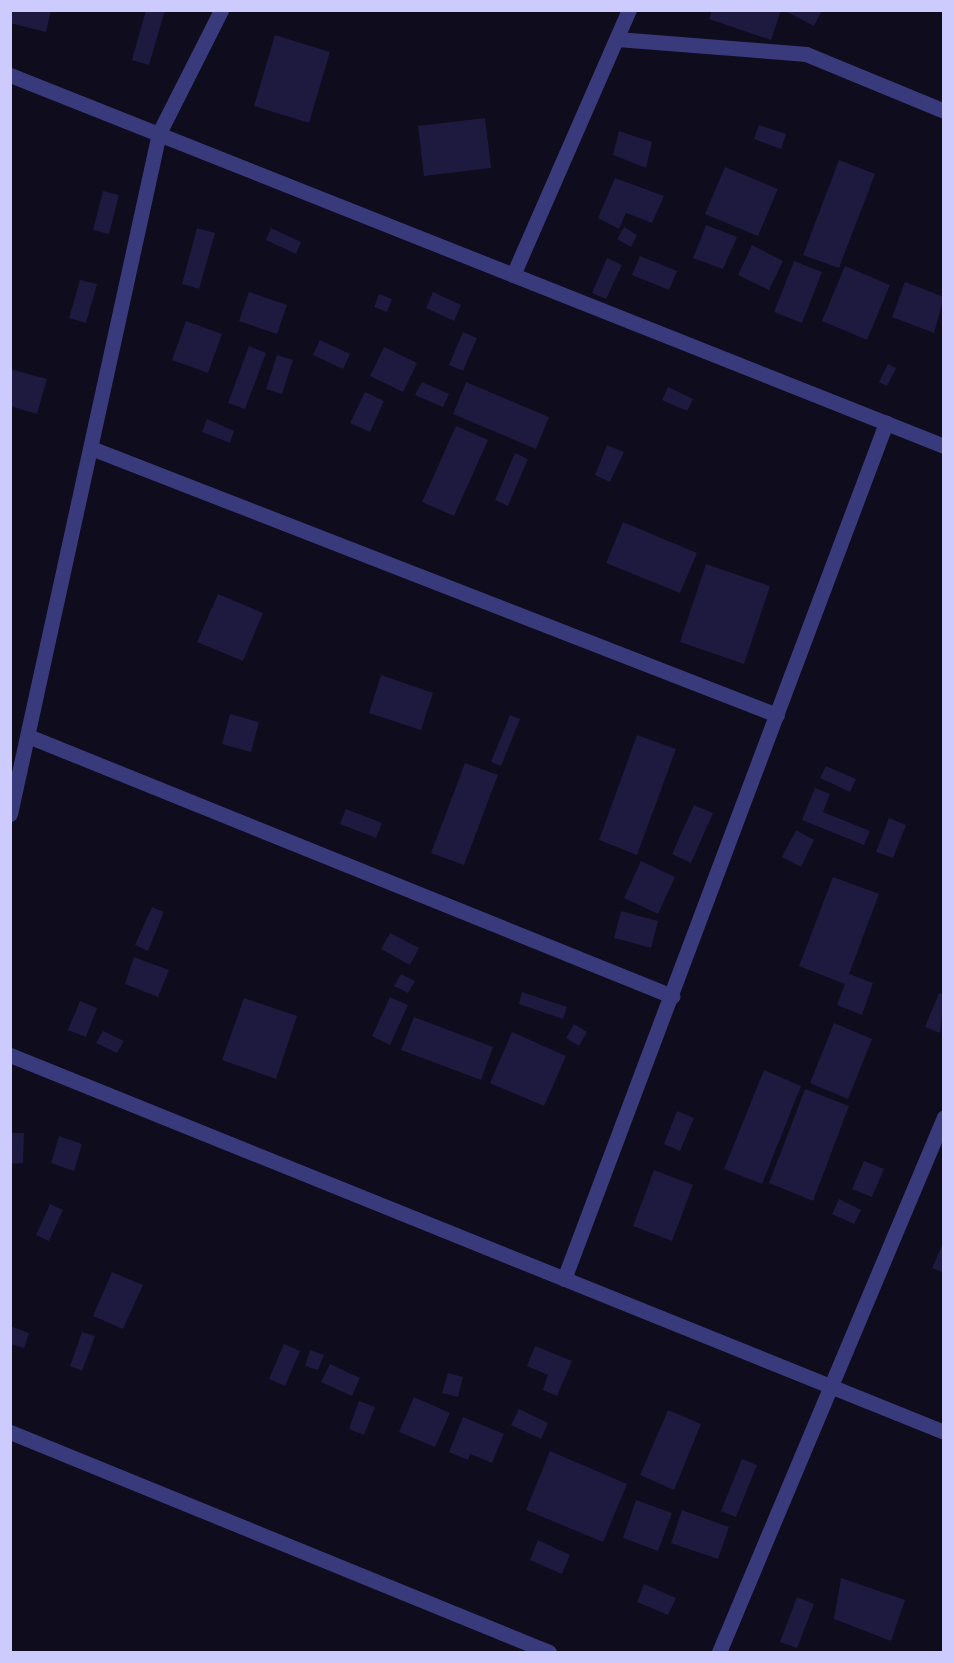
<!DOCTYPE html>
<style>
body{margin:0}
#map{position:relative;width:954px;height:1663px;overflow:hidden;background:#0e0c1d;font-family:"Titillium Web",sans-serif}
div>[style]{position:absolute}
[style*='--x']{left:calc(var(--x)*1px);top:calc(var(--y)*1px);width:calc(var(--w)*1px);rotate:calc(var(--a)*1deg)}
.building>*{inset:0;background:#1e193e}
.minor>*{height:15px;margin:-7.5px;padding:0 7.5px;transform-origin:7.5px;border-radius:7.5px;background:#393a7b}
span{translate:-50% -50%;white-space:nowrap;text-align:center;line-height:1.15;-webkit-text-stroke:4.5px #0e0c1d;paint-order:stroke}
.frame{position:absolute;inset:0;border:12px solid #cdcafd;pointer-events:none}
</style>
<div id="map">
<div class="building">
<div style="clip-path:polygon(13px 10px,51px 10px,46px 32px,10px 23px)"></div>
<div style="clip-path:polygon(146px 10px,165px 10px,149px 65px,132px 60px)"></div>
<div style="clip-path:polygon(712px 10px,781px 10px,771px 40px,709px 19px)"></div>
<div style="clip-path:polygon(783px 10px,819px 10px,821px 12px,814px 26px)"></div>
<div style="clip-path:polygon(275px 35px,330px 52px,309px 123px,254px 106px)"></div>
<div style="clip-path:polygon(485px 118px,491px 168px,424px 176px,418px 126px)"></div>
<div style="clip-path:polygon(759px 125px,786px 134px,781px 149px,754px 139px)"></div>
<div style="clip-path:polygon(619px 131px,652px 142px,646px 168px,613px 155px)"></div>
<div style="clip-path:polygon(839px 160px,875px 174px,839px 268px,803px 255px)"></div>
<div style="clip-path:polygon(725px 167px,778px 189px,758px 236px,705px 214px)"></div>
<div style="clip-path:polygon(615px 178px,664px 196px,652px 223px,626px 213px,619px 229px,598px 218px)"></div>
<div style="clip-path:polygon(103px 191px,119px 195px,109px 234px,93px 230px)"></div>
<div style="clip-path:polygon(706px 225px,737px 237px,723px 269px,693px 258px)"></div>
<div style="clip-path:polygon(624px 227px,637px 235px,631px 247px,617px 239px)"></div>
<div style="clip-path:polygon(197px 228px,215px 233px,199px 289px,182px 284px)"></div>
<div style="clip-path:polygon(271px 228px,301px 242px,296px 254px,266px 240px)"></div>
<div style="clip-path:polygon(752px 245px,783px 261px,769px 290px,738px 275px)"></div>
<div style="clip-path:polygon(640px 256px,677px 271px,669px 290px,632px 275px)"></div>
<div style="clip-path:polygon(607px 258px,622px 265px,606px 299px,592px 293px)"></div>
<div style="clip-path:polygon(794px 261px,822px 272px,802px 323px,774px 312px)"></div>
<div style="clip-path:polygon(845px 266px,890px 285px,867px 340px,822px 321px)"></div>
<div style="clip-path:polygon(80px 280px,97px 284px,86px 323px,69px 318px)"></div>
<div style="clip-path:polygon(905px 282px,944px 297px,934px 333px,892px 317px)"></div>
<div style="clip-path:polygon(249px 292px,287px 305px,277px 334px,239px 321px)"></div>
<div style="clip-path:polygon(433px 292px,461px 305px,454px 321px,426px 308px)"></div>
<div style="clip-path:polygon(379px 294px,392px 299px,387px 312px,374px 307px)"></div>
<div style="clip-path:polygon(186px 321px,222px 334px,208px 373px,172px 360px)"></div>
<div style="clip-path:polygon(463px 332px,477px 338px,463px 371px,449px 365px)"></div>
<div style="clip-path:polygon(320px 340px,350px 354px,343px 369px,313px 355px)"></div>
<div style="clip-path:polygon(249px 346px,266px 353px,245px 409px,228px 403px)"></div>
<div style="clip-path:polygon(384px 347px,417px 363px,403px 392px,370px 376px)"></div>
<div style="clip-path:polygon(277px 355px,293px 360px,282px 394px,266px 389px)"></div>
<div style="clip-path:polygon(888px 364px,896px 368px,887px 386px,879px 382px)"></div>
<div style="clip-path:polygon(10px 369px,47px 379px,37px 414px,10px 406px)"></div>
<div style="clip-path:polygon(422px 382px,449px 394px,443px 407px,415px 395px)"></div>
<div style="clip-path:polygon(466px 382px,549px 417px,536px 449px,453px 414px)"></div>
<div style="clip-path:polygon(668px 387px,693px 399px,687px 411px,662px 400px)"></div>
<div style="clip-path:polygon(365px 392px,384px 401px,370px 432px,350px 423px)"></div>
<div style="clip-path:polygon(207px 419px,234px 431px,230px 443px,202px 432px)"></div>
<div style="clip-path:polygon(456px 426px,488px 440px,454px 516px,422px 502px)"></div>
<div style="clip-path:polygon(607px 445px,624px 452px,610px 482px,595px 475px)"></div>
<div style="clip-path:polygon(515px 453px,528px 459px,508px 506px,495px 500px)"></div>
<div style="clip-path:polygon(623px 522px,697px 553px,680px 593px,606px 563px)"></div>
<div style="clip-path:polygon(706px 564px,770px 586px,744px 664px,680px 642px)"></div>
<div style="clip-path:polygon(218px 594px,263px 613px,243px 661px,197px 642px)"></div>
<div style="clip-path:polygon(381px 675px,433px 693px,421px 730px,369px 713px)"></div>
<div style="clip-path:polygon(230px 714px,259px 722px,251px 752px,222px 744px)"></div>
<div style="clip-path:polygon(510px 715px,520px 719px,501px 766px,491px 762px)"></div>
<div style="clip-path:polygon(637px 735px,676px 749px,637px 855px,599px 840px)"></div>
<div style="clip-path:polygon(465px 763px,498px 775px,464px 865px,431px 853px)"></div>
<div style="clip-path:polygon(826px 766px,856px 779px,850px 792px,820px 778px)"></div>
<div style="clip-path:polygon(815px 788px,830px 794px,823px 812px,870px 831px,864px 845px,802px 820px)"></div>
<div style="clip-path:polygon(694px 805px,713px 813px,691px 863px,672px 854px)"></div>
<div style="clip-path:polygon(346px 809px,382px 823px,376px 838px,340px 824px)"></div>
<div style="clip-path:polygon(889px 818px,906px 825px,893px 858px,876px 852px)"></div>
<div style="clip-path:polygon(796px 830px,814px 840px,801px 867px,782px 857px)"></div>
<div style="clip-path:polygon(641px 861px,675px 877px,658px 914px,624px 898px)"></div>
<div style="clip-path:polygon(833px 877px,879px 894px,849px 974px,873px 983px,862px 1015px,837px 1005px,845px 984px,799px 966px)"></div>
<div style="clip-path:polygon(152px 907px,164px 912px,148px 951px,135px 945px)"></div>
<div style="clip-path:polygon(621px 911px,658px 921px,651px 948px,614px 938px)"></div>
<div style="clip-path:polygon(390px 933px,419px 948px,410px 965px,381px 949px)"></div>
<div style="clip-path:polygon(134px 957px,169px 970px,158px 997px,125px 984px)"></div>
<div style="clip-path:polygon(401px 974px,415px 981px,408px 993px,394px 986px)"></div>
<div style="clip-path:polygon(522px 992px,567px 1007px,563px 1019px,519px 1004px)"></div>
<div style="clip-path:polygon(939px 993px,944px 995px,940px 1033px,925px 1027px)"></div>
<div style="clip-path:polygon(390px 997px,408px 1005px,390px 1045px,372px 1036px)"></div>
<div style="clip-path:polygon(244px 998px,297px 1016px,276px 1079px,222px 1060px)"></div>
<div style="clip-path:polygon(80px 1001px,97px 1008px,86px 1037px,68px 1030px)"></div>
<div style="clip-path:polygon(414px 1017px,493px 1047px,481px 1080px,401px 1050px)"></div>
<div style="clip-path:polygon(834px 1023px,872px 1039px,848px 1099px,810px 1083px)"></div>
<div style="clip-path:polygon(574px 1024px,587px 1032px,579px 1046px,566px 1038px)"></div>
<div style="clip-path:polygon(103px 1031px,124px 1041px,117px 1053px,96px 1043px)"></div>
<div style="clip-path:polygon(512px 1032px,566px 1056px,544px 1106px,490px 1083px)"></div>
<div style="clip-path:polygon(764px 1070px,801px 1086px,762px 1184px,724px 1169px)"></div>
<div style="clip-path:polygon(805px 1089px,849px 1106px,813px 1201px,769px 1183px)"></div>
<div style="clip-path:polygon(677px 1111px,694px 1118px,680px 1151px,664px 1144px)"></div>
<div style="clip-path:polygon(10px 1133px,24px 1133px,23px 1163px,10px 1164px)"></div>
<div style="clip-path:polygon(59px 1136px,82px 1144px,74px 1171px,51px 1163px)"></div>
<div style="clip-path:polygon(864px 1161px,884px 1169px,872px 1197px,852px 1189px)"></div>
<div style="clip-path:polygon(654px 1170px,693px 1185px,672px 1241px,633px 1226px)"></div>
<div style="clip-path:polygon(839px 1199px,861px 1210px,854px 1224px,832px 1214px)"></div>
<div style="clip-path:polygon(50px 1204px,63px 1210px,49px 1241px,36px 1235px)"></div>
<div style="clip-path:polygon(944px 1241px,944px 1273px,932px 1268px)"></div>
<div style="clip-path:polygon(112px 1272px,143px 1285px,123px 1329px,93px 1316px)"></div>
<div style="clip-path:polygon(10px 1326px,29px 1333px,24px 1348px,10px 1344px)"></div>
<div style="clip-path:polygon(82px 1332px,95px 1336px,82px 1371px,70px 1366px)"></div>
<div style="clip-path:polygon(284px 1344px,300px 1351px,285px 1386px,269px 1379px)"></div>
<div style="clip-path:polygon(535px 1346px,572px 1361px,557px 1396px,543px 1390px,548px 1375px,527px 1366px)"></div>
<div style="clip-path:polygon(310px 1350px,324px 1355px,318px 1370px,305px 1366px)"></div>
<div style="clip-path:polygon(330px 1364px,360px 1378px,352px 1396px,321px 1382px)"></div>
<div style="clip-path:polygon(448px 1373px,463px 1377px,458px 1397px,442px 1393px)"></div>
<div style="clip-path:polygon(414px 1397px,450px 1413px,435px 1447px,399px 1432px)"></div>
<div style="clip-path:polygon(359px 1401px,375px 1407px,364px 1435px,349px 1429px)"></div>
<div style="clip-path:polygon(519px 1409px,548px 1423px,541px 1439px,511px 1425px)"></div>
<div style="clip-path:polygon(668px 1410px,701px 1424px,674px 1490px,640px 1475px)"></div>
<div style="clip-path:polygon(463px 1417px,504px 1434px,492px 1463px,470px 1454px,468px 1460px,449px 1452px)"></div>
<div style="clip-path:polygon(550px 1451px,627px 1484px,603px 1542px,526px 1510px)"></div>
<div style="clip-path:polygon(742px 1459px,757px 1465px,736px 1517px,721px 1511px)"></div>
<div style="clip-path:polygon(636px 1500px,672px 1513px,658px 1551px,623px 1538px)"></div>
<div style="clip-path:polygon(682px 1510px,729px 1527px,718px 1559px,671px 1543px)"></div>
<div style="clip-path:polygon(538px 1540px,570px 1555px,562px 1574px,530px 1560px)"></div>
<div style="clip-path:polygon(841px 1578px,905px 1600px,891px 1641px,834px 1619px)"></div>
<div style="clip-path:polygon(644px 1584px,676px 1598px,668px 1615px,637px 1602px)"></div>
<div style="clip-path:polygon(797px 1597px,814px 1604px,797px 1648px,780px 1642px)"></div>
</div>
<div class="minor">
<div style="--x:617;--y:39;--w:190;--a:4.5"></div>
<div style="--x:806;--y:54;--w:149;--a:22.4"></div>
<div style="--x:10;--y:75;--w:1005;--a:21.66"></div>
<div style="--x:513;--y:275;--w:289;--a:-66.4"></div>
<div style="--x:91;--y:448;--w:736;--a:21.27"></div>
<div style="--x:28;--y:736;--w:695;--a:21.99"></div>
<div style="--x:10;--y:814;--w:697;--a:-77.66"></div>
<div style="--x:159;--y:133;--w:138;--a:-63.2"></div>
<div style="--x:10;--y:1055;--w:1007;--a:21.98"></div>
<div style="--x:564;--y:1279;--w:915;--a:-69.39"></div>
<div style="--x:10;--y:1432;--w:582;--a:22.2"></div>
<div style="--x:719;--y:1652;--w:580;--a:-67.19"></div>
</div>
<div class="frame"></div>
</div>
